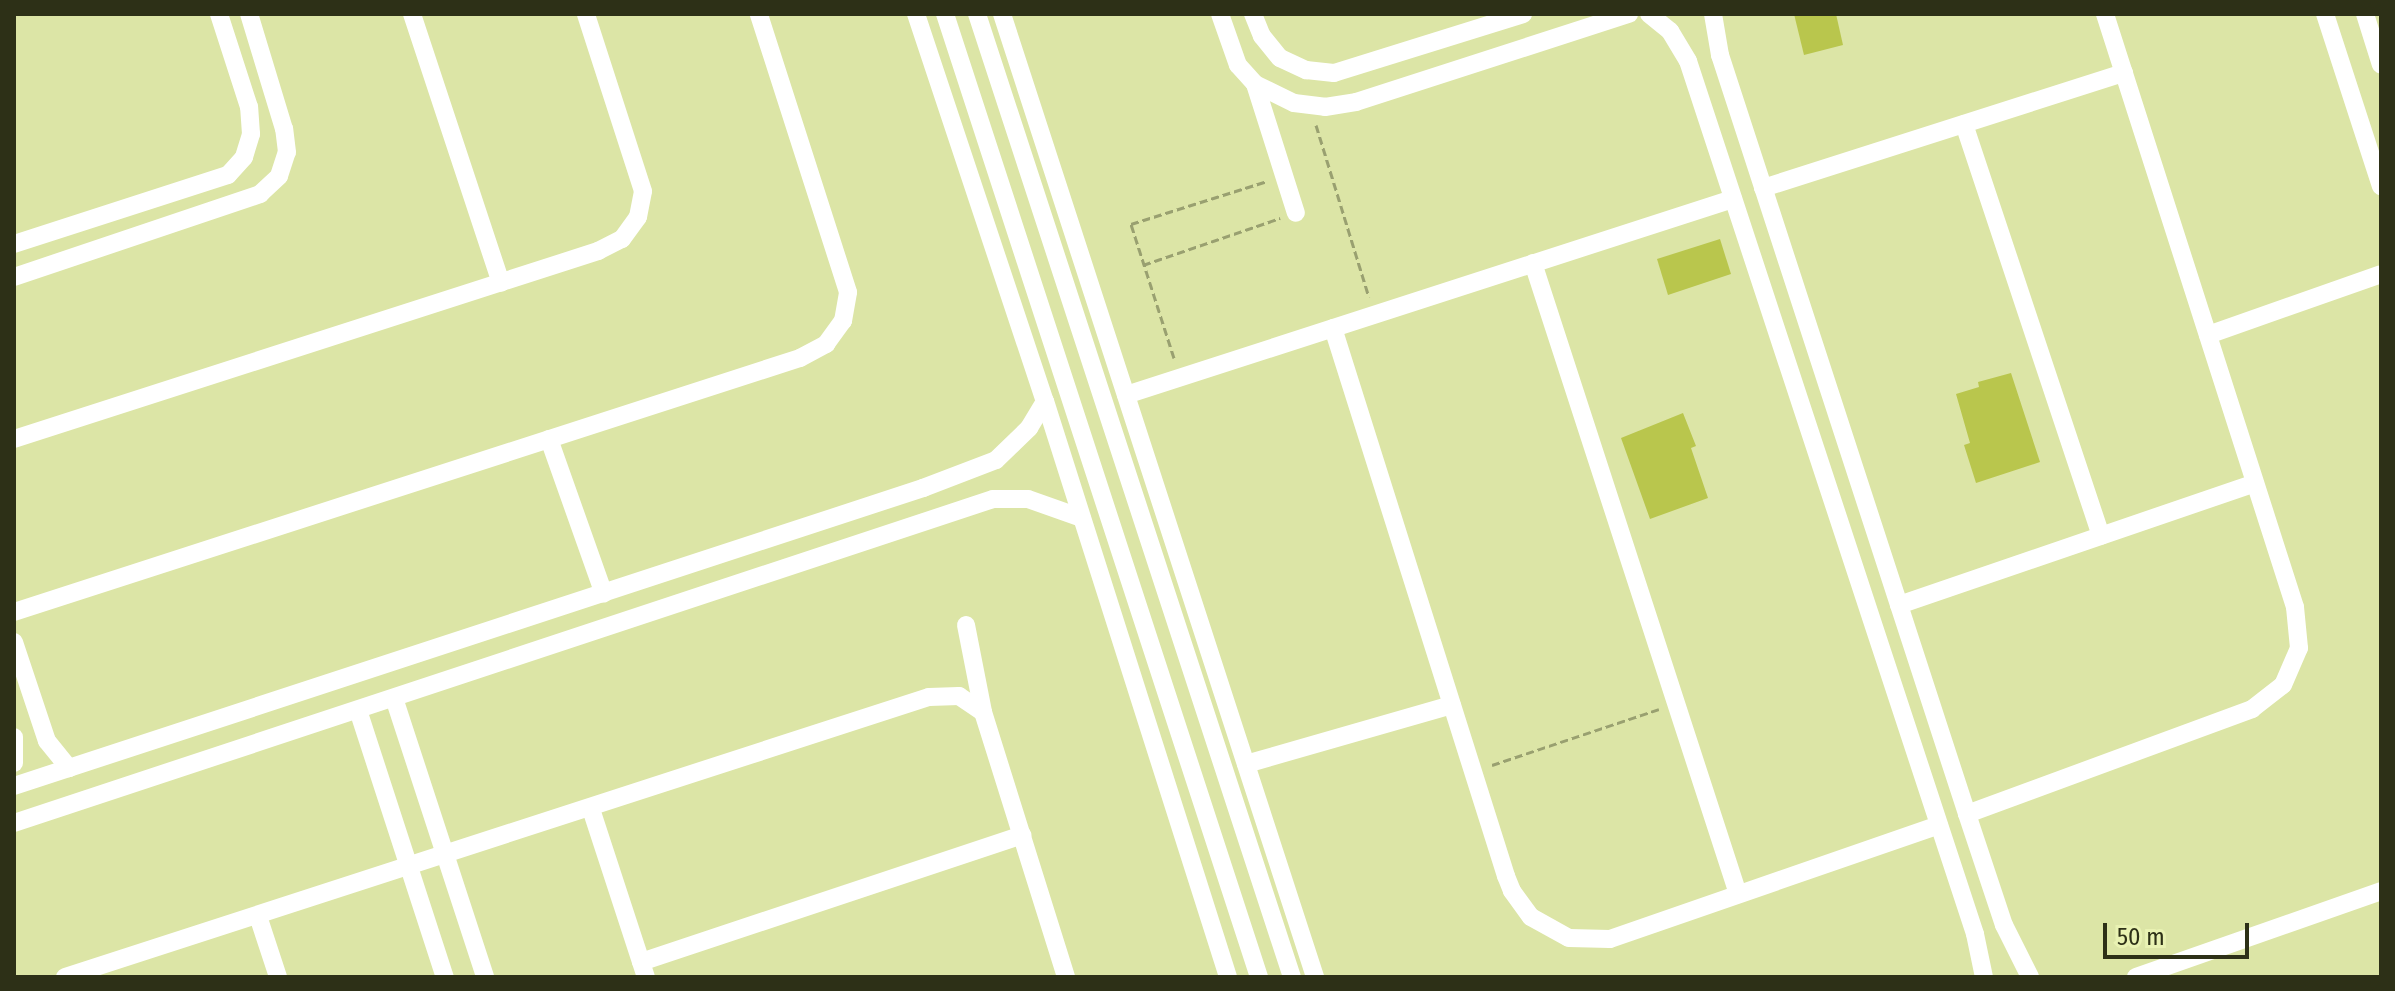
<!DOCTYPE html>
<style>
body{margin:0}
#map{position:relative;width:2395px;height:991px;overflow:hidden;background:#dce5a6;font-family:"Fira Sans Condensed",sans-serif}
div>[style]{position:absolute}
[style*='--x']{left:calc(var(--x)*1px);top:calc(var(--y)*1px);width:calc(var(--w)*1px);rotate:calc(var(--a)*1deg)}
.building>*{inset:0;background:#b9c64d}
.path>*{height:3px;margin-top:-1.5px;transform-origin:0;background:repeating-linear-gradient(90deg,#99a070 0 8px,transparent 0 12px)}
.minor>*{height:18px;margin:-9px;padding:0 9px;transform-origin:9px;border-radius:9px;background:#fff}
span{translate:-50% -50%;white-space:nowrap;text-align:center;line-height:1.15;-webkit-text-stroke:6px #e9f2b3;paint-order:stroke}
.frame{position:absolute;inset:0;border:16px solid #2d3017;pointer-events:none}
.scale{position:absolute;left:2103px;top:923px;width:146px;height:36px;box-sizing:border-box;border:4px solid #2d3017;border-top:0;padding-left:10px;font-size:24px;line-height:28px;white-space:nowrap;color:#2d3017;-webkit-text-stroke:6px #e9f2b3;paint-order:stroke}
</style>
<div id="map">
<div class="building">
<div style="clip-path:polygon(1794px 14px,1836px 14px,1843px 45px,1804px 55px)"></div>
<div style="clip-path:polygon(1720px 239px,1731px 274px,1668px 295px,1657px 259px)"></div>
<div style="clip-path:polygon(2011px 373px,2040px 462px,1976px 483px,1964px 445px,1970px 443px,1956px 394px,1979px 387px,1978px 382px)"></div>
<div style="clip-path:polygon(1683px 413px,1696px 446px,1691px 448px,1708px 498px,1650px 519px,1621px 438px)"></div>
</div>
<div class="path">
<div style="--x:1316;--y:125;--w:180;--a:72.9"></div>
<div style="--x:1143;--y:265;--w:145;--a:-18.9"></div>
<div style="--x:1174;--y:358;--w:141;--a:-107.8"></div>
<div style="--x:1131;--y:224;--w:143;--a:-17.5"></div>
<div style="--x:1492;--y:765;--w:176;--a:-18.5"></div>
</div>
<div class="minor">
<div style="--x:412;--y:14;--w:283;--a:71.7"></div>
<div style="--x:916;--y:14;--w:408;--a:71.6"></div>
<div style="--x:1045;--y:401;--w:604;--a:72.37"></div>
<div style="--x:945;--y:14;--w:1013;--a:71.94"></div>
<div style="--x:977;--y:14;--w:1013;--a:71.89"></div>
<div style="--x:1002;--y:14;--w:1013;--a:71.99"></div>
<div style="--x:1220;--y:14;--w:54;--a:70.6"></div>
<div style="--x:1238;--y:65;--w:25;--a:48"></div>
<div style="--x:1255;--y:84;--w:43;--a:26"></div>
<div style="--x:1294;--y:103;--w:31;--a:7"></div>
<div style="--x:1325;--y:107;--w:31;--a:-9"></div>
<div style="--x:1356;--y:102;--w:287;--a:-17.9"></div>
<div style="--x:1253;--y:14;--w:24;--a:68"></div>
<div style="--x:1262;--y:36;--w:28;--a:51"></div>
<div style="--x:1280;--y:58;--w:29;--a:25"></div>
<div style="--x:1306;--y:70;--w:28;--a:6"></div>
<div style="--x:1334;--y:73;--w:198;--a:-17.3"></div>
<div style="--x:1649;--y:14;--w:27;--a:39"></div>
<div style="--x:1670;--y:31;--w:35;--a:59"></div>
<div style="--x:1688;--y:61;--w:919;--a:71.8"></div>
<div style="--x:1975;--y:934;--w:44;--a:78.2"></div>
<div style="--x:1713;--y:14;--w:42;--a:80.3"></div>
<div style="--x:1720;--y:55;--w:798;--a:71.97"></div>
<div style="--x:1967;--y:814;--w:117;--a:71.6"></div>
<div style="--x:2004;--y:925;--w:58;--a:63.4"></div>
<div style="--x:2325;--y:14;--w:181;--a:72"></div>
<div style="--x:2365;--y:14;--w:53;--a:72.6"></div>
<div style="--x:1255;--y:84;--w:135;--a:72.4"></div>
<div style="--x:1964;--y:124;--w:434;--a:71.6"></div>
<div style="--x:1763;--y:188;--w:379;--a:-17.7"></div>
<div style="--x:14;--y:244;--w:225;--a:-17.9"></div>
<div style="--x:228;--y:175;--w:24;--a:-48"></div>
<div style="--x:244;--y:157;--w:24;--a:-73"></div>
<div style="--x:251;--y:134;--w:27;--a:-94"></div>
<div style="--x:249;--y:107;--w:98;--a:-107.9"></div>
<div style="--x:1533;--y:263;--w:663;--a:72"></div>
<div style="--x:14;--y:277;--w:260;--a:-18.6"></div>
<div style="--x:260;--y:194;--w:26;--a:-43"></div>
<div style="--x:279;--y:176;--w:25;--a:-72"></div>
<div style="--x:287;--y:152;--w:23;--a:-97"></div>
<div style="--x:284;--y:129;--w:120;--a:-106.9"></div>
<div style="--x:1333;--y:328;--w:575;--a:72.48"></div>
<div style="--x:1506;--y:876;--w:16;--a:68"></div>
<div style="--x:1512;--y:891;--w:32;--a:54"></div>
<div style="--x:1531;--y:917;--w:43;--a:28.9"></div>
<div style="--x:1569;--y:938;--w:41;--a:1.4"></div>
<div style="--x:1610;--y:939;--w:348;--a:-19.1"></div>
<div style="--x:2208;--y:335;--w:183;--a:-19.4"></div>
<div style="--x:1126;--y:395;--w:638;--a:-17.9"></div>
<div style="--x:14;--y:439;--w:614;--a:-17.84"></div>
<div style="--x:598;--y:251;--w:27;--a:-27"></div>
<div style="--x:622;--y:239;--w:27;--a:-54"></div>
<div style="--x:638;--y:217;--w:26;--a:-79"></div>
<div style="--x:643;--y:191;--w:186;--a:-107.9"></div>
<div style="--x:549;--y:439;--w:164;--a:70.5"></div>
<div style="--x:1899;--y:605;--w:376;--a:-18.9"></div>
<div style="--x:14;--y:612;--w:826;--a:-17.91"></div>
<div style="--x:800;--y:358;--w:30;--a:-28"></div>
<div style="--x:826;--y:344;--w:29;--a:-54"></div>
<div style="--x:843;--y:321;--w:29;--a:-80"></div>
<div style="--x:848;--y:292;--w:292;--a:-107.8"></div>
<div style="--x:966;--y:625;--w:89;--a:78.9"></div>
<div style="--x:14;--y:642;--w:104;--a:71.6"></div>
<div style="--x:47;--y:741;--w:35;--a:51"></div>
<div style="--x:394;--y:698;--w:293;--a:71.9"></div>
<div style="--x:358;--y:710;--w:281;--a:72"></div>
<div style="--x:14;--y:737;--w:26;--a:90"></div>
<div style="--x:1246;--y:764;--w:214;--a:-16"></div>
<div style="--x:14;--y:786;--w:957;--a:-18.15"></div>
<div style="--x:923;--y:488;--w:78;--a:-21"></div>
<div style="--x:996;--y:460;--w:46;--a:-44.1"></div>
<div style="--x:1029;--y:428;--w:31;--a:-59"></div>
<div style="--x:591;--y:809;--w:177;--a:71.9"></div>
<div style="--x:1967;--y:814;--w:304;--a:-20.2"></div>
<div style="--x:2252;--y:709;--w:39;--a:-38"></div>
<div style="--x:2283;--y:685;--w:40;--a:-66.6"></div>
<div style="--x:2299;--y:648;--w:41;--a:-95.6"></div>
<div style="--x:2295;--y:607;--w:623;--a:-107.77"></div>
<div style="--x:14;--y:823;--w:1031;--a:-18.31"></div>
<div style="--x:993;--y:499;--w:35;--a:0"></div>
<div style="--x:1028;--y:499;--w:57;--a:19.4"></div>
<div style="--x:258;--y:916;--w:64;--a:71.8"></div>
<div style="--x:641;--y:962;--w:402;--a:-18.4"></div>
<div style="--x:65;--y:977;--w:908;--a:-17.96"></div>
<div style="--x:929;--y:697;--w:30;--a:-2"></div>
<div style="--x:959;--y:696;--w:29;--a:34"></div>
<div style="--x:983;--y:712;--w:278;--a:72.6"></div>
<div style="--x:2136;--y:977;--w:260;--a:-19.3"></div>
</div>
<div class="frame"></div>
<div class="scale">50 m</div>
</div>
